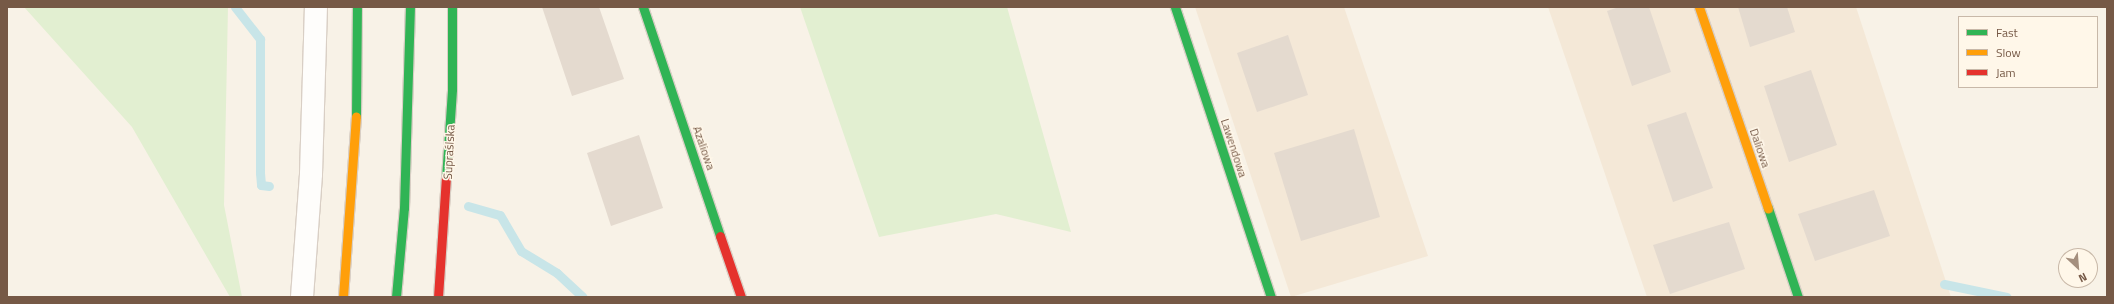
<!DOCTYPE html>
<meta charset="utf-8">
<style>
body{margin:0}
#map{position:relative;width:2114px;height:304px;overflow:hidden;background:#f8f2e7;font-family:"Titillium Web",sans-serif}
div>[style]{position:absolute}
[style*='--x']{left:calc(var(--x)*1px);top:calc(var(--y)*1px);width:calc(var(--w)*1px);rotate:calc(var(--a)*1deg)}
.residential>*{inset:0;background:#f4e8d7}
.green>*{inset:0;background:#e2efd1}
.stream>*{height:9px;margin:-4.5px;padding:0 4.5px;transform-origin:4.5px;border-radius:4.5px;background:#c8e5e8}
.building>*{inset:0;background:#e4dacf}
.roads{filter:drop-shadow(1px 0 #d9cfc5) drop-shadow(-1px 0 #d9cfc5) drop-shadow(0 1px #d9cfc5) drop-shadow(0 -1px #d9cfc5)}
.street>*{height:22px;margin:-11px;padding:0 11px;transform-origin:11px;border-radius:11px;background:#fefdfb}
.fast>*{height:9px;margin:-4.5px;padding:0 4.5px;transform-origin:4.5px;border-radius:4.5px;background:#30b455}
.slow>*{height:9px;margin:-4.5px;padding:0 4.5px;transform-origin:4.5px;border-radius:4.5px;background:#ff9f0a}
.jam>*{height:9px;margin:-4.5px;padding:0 4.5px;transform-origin:4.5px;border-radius:4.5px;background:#e5322d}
span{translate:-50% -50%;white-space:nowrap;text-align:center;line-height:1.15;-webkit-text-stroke:3px #fff7e9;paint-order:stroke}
.street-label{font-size:12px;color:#765946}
.frame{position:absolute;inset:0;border:8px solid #765946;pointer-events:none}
.legend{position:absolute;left:1958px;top:16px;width:140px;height:72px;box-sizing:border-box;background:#fff7e9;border:1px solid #c8b8a8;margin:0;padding:5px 7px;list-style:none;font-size:12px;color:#765946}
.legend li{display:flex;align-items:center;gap:8px;height:20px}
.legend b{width:20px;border:1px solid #c8b8a8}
.north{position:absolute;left:2058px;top:248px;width:40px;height:40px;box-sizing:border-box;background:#fff7e9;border:1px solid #c8b8a8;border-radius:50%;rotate:154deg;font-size:11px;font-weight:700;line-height:16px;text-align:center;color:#765946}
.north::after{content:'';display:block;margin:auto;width:14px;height:18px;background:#a48f7e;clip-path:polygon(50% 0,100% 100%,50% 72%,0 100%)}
</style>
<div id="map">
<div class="residential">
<div style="clip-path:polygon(1195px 7px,1344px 7px,1428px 256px,1291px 297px)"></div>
<div style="clip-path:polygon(1548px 7px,1856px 7px,1951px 297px,1647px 297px)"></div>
</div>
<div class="green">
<div style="clip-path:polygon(24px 7px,228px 7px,224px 205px,242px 297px,230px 297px,132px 127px)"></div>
<div style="clip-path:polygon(800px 7px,1007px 7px,1071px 232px,996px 214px,879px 237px)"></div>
</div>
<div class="stream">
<div style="--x:235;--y:7;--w:41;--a:52"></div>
<div style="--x:260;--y:39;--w:134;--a:90"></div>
<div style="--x:260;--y:173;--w:12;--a:85"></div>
<div style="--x:261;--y:185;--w:8;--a:7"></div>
<div style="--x:468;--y:206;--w:33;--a:16"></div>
<div style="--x:500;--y:215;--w:42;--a:59.7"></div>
<div style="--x:521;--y:251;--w:42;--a:31.4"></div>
<div style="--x:557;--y:273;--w:35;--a:43"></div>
<div style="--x:1944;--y:284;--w:64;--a:11.7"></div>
</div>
<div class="building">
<div style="clip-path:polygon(542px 7px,599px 7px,624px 79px,572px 96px)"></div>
<div style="clip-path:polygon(1619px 7px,1649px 7px,1671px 72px,1632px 86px,1607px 11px)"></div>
<div style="clip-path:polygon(1738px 7px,1787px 7px,1795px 32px,1750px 47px)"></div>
<div style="clip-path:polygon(1288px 35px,1308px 95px,1257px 112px,1237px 53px)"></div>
<div style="clip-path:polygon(1811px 70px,1837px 145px,1789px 162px,1764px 86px)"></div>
<div style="clip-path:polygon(1686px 112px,1713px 188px,1673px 202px,1647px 125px)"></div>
<div style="clip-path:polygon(1354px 129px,1380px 217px,1301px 241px,1274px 153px)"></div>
<div style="clip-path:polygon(639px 135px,663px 208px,611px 226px,587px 153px)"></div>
<div style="clip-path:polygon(1874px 190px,1890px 236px,1815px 261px,1798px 214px)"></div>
<div style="clip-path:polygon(1729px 222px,1745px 269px,1670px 294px,1653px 245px)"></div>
</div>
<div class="roads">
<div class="street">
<div style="--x:302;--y:297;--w:123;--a:-85.8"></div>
<div style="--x:311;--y:174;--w:167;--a:-88.3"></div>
</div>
<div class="fast">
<div style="--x:643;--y:7;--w:242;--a:71.4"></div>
<div style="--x:1175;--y:7;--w:305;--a:71.7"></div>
<div style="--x:356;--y:116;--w:109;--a:-89.5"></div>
<div style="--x:446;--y:178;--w:89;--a:-86.1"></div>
<div style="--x:452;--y:89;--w:82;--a:-90"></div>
<div style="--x:1768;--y:208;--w:94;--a:71.4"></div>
<div style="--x:396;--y:297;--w:89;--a:-84.9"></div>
<div style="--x:404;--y:208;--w:201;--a:-88.3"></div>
</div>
<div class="slow">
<div style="--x:1699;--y:7;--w:213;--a:71.1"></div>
<div style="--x:343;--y:297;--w:181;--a:-85.9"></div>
</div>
<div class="jam">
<div style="--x:720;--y:236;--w:65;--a:71"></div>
<div style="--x:438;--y:297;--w:119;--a:-86.2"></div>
</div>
</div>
<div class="street-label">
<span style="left:704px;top:148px;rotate:71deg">Azaliowa</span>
<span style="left:1234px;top:148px;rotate:72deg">Lawendowa</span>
<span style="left:1760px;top:148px;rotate:71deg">Daliowa</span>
<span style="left:449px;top:152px;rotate:-87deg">Supraślska</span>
</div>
<div class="frame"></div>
<ul class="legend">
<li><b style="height:5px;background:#30b455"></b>Fast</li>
<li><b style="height:5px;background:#ff9f0a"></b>Slow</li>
<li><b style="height:5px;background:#e5322d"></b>Jam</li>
</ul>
<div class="north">N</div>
</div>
